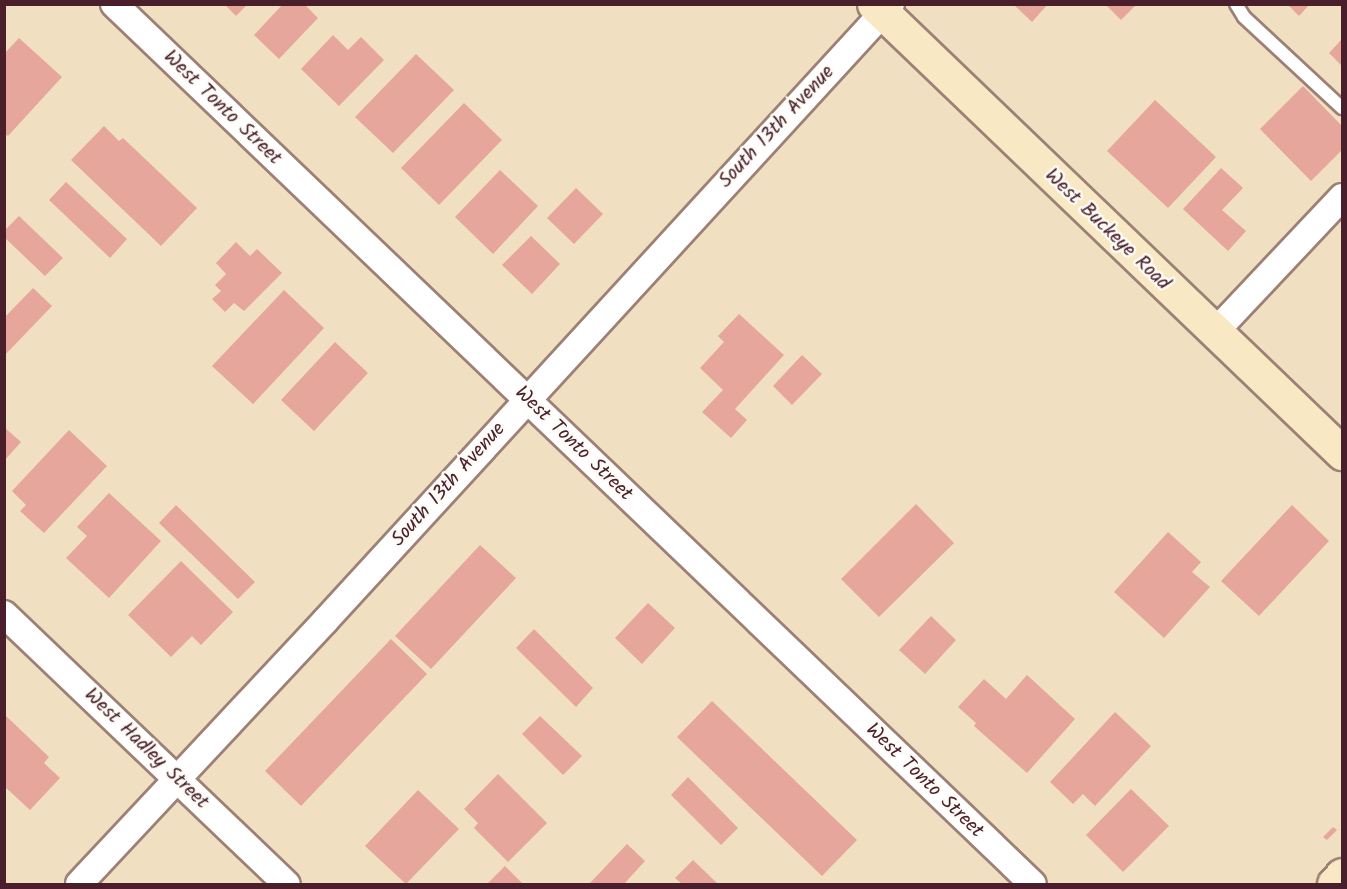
<!DOCTYPE html>
<style>
body{margin:0}
#map{position:relative;width:1347px;height:889px;overflow:hidden;background:#f0e0c1;font-family:Kalam,sans-serif}
div>[style]{position:absolute}
[style*='--x']{left:calc(var(--x)*1px);top:calc(var(--y)*1px);width:calc(var(--w)*1px);rotate:calc(var(--a)*1deg)}
.building>*{inset:0;background:#e6a69b}
.roads{filter:drop-shadow(2px 0 #9d8076) drop-shadow(-2px 0 #9d8076) drop-shadow(0 2px #9d8076) drop-shadow(0 -2px #9d8076)}
.lane>*{height:12px;margin:-6px;padding:0 6px;transform-origin:6px;border-radius:6px;background:#fff}
.street>*{height:26px;margin:-13px;padding:0 13px;transform-origin:13px;border-radius:13px;background:#fff}
.secondary>*{height:33px;margin:-16.5px;padding:0 16.5px;transform-origin:16.5px;border-radius:16.5px;background:#f8e8c3}
span{translate:-50% -50%;white-space:nowrap;text-align:center;line-height:1.15;-webkit-text-stroke:5px #fdfcf7;paint-order:stroke}
.street-label{font-size:20px;color:#4a1f2b}
.frame{position:absolute;inset:0;border:6px solid #4a1f2b;pointer-events:none}
</style>
<div id="map">
<div class="building">
<div style="clip-path:polygon(224px 4px,248px 4px,236px 16px)"></div>
<div style="clip-path:polygon(283px 4px,304px 4px,318px 18px,279px 59px,254px 35px)"></div>
<div style="clip-path:polygon(1013px 4px,1048px 4px,1032px 22px)"></div>
<div style="clip-path:polygon(1105px 4px,1137px 4px,1121px 20px)"></div>
<div style="clip-path:polygon(1287px 4px,1310px 4px,1299px 16px)"></div>
<div style="clip-path:polygon(333px 35px,348px 50px,361px 37px,384px 60px,339px 106px,301px 69px)"></div>
<div style="clip-path:polygon(19px 38px,62px 77px,8px 136px,4px 133px,4px 54px)"></div>
<div style="clip-path:polygon(1342px 39px,1342px 66px,1329px 53px)"></div>
<div style="clip-path:polygon(416px 54px,454px 90px,393px 153px,355px 117px)"></div>
<div style="clip-path:polygon(1303px 86px,1342px 126px,1342px 150px,1311px 181px,1260px 129px)"></div>
<div style="clip-path:polygon(1155px 100px,1216px 157px,1168px 208px,1107px 151px)"></div>
<div style="clip-path:polygon(464px 103px,502px 140px,439px 205px,401px 168px)"></div>
<div style="clip-path:polygon(104px 126px,119px 141px,123px 138px,197px 208px,161px 246px,71px 160px)"></div>
<div style="clip-path:polygon(1221px 168px,1243px 188px,1222px 210px,1246px 231px,1228px 251px,1183px 209px)"></div>
<div style="clip-path:polygon(500px 170px,538px 206px,493px 254px,455px 217px)"></div>
<div style="clip-path:polygon(66px 182px,127px 239px,110px 258px,49px 200px)"></div>
<div style="clip-path:polygon(576px 188px,603px 214px,574px 244px,547px 218px)"></div>
<div style="clip-path:polygon(19px 216px,63px 258px,45px 276px,4px 237px,4px 231px)"></div>
<div style="clip-path:polygon(531px 236px,560px 264px,532px 294px,502px 265px)"></div>
<div style="clip-path:polygon(236px 242px,250px 256px,257px 249px,282px 273px,244px 311px,234px 303px,225px 312px,212px 299px,221px 291px,215px 285px,226px 274px,216px 263px)"></div>
<div style="clip-path:polygon(33px 288px,52px 306px,4px 356px,4px 318px)"></div>
<div style="clip-path:polygon(284px 290px,324px 328px,253px 404px,212px 366px)"></div>
<div style="clip-path:polygon(739px 314px,784px 355px,735px 409px,747px 420px,731px 438px,702px 412px,723px 390px,700px 368px,724px 342px,718px 336px)"></div>
<div style="clip-path:polygon(335px 342px,368px 373px,314px 431px,281px 400px)"></div>
<div style="clip-path:polygon(802px 355px,822px 374px,792px 405px,773px 386px)"></div>
<div style="clip-path:polygon(4px 427px,21px 442px,4px 461px)"></div>
<div style="clip-path:polygon(69px 430px,107px 466px,44px 533px,20px 511px,26px 505px,12px 491px)"></div>
<div style="clip-path:polygon(109px 493px,161px 541px,109px 598px,66px 558px,87px 536px,77px 527px)"></div>
<div style="clip-path:polygon(916px 504px,954px 543px,879px 617px,841px 579px)"></div>
<div style="clip-path:polygon(176px 505px,255px 582px,238px 599px,159px 523px)"></div>
<div style="clip-path:polygon(1292px 505px,1329px 541px,1259px 616px,1221px 581px)"></div>
<div style="clip-path:polygon(1168px 532px,1201px 562px,1192px 572px,1210px 587px,1164px 638px,1114px 592px)"></div>
<div style="clip-path:polygon(480px 545px,516px 578px,431px 669px,395px 636px)"></div>
<div style="clip-path:polygon(181px 561px,233px 612px,201px 645px,192px 636px,171px 657px,128px 615px)"></div>
<div style="clip-path:polygon(648px 603px,675px 628px,642px 664px,615px 638px)"></div>
<div style="clip-path:polygon(931px 616px,956px 640px,925px 674px,899px 650px)"></div>
<div style="clip-path:polygon(534px 629px,593px 688px,576px 707px,516px 648px)"></div>
<div style="clip-path:polygon(391px 639px,427px 674px,301px 806px,265px 771px)"></div>
<div style="clip-path:polygon(1027px 675px,1075px 719px,1027px 773px,974px 726px,976px 723px,958px 707px,984px 679px,1006px 699px)"></div>
<div style="clip-path:polygon(712px 701px,857px 840px,822px 876px,677px 737px)"></div>
<div style="clip-path:polygon(1115px 712px,1151px 746px,1095px 806px,1083px 794px,1073px 804px,1050px 782px)"></div>
<div style="clip-path:polygon(4px 714px,49px 757px,44px 763px,60px 778px,30px 810px,4px 786px)"></div>
<div style="clip-path:polygon(540px 716px,582px 756px,563px 775px,522px 734px)"></div>
<div style="clip-path:polygon(498px 774px,547px 823px,508px 862px,474px 828px,478px 823px,464px 809px)"></div>
<div style="clip-path:polygon(688px 777px,738px 828px,721px 845px,671px 795px)"></div>
<div style="clip-path:polygon(1131px 789px,1169px 826px,1123px 872px,1086px 835px)"></div>
<div style="clip-path:polygon(418px 790px,459px 829px,406px 884px,365px 846px)"></div>
<div style="clip-path:polygon(1333px 827px,1337px 830px,1327px 840px,1323px 837px)"></div>
<div style="clip-path:polygon(627px 844px,645px 861px,624px 884px,589px 884px)"></div>
<div style="clip-path:polygon(693px 860px,718px 884px,682px 884px,675px 878px)"></div>
<div style="clip-path:polygon(505px 866px,523px 884px,487px 884px)"></div>
</div>
<div class="roads">
<div class="lane">
<div style="--x:1236;--y:4;--w:15;--a:58"></div>
<div style="--x:1244;--y:17;--w:134;--a:42.9"></div>
</div>
<div class="street">
<div style="--x:114;--y:4;--w:1272;--a:43.76"></div>
<div style="--x:1214;--y:333;--w:187;--a:-46.7"></div>
<div style="--x:4;--y:614;--w:391;--a:43.7"></div>
<div style="--x:79;--y:884;--w:360;--a:-46.9"></div>
<div style="--x:325;--y:621;--w:837;--a:-47.47"></div>
</div>
<div class="secondary">
<div style="--x:874;--y:4;--w:649;--a:43.81"></div>
<div style="--x:1334;--y:884;--w:12;--a:-48"></div>
</div>
</div>
<div class="street-label">
<span style="left:222px;top:108px;rotate:44deg">West Tonto Street</span>
<span style="left:777px;top:127px;rotate:-47deg">South 13th Avenue</span>
<span style="left:1107px;top:230px;rotate:44deg">West Buckeye Road</span>
<span style="left:573px;top:444px;rotate:44deg">West Tonto Street</span>
<span style="left:449px;top:485px;rotate:-48deg">South 13th Avenue</span>
<span style="left:146px;top:749px;rotate:44deg">West Hadley Street</span>
<span style="left:924px;top:781px;rotate:44deg">West Tonto Street</span>
</div>
<div class="frame"></div>
</div>
